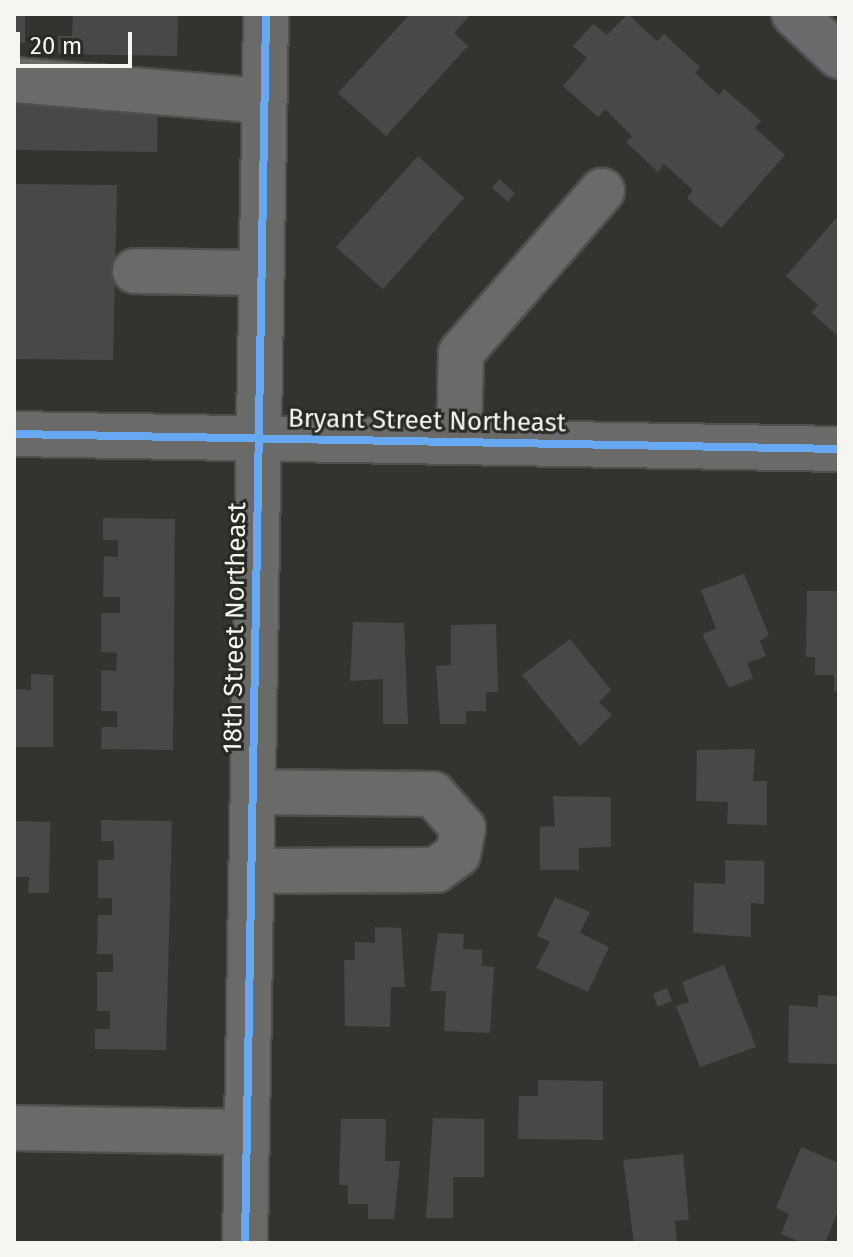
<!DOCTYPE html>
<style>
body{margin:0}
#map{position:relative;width:853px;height:1257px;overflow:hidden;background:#333330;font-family:"Fira Sans",sans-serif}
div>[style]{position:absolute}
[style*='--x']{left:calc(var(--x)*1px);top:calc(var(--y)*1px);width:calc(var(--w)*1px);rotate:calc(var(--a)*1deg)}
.building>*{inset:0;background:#484846}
.roads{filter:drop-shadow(2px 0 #4f4f4c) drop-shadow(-2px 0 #4f4f4c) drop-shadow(0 2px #4f4f4c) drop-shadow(0 -2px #4f4f4c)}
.minor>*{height:44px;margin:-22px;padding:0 22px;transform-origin:22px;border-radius:22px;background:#6a6b68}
.major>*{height:44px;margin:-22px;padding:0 22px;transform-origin:22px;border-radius:22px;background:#6c696c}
.cycleway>*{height:8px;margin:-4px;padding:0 4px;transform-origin:4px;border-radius:4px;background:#66a8f1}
span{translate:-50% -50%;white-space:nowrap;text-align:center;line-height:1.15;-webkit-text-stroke:6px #2a2a25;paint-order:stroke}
.street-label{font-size:26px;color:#f5f5f1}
.frame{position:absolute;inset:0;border:16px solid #f5f5f1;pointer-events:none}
.scale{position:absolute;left:16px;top:32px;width:116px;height:36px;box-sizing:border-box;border:4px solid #f5f5f1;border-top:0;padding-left:10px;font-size:24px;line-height:28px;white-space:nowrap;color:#f5f5f1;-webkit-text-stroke:6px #2a2a25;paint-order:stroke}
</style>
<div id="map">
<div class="building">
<div style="clip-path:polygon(14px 14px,25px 14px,25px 43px,14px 42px)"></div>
<div style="clip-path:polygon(73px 14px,178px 14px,177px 56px,58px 54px,58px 36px,72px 36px)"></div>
<div style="clip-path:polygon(410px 14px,471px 14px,454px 33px,468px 46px,386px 136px,338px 93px)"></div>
<div style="clip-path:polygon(628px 14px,657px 41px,664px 34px,700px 67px,695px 73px,719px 95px,724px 89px,761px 121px,755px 128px,785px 155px,721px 228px,687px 198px,693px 190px,664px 164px,658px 172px,626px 142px,632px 136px,605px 109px,598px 117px,563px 86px,587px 58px,573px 46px,593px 24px,607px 35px)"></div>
<div style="clip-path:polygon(14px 93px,158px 95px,157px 152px,14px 150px)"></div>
<div style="clip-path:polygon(418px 156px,464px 198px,383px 289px,336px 247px)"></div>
<div style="clip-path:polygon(499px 179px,515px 193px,508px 202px,492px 188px)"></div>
<div style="clip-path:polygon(14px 184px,117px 185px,113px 360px,14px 359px)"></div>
<div style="clip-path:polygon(839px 215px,839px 337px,811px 312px,818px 305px,786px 276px)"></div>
<div style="clip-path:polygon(103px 518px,175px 519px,173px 750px,101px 749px,102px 727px,117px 727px,117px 711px,101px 711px,101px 670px,116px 671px,117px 653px,101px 652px,101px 613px,120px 613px,120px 597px,103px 597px,104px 556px,118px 557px,118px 540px,103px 540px)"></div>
<div style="clip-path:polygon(744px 574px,769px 635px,760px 641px,766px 656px,747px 663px,753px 678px,729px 688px,702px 634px,716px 629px,701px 590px)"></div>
<div style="clip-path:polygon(807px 591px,839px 591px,839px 691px,834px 692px,834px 675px,815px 675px,815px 657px,806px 657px)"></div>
<div style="clip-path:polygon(353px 622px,404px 623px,408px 724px,383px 724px,383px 679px,350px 681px)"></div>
<div style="clip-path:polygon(496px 624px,498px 692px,486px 692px,486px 711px,466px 711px,466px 724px,440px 724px,436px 666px,451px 665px,451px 625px)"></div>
<div style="clip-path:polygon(570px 639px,611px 690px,599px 702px,612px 715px,580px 746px,522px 675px)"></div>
<div style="clip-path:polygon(31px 674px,53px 675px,53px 747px,14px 747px,14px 689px,31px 690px)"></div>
<div style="clip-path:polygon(751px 749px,755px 749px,753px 781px,767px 781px,767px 825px,727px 824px,728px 802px,696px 801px,697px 750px)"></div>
<div style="clip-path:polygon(553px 796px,611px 797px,611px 847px,579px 848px,579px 870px,540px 870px,540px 827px,555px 826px)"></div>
<div style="clip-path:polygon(101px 820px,172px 821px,166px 1050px,95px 1049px,95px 1029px,110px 1029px,110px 1011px,97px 1011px,97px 972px,113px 972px,113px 954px,97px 954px,98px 915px,112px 915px,112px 898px,98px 898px,98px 860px,114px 860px,114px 841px,101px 841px)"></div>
<div style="clip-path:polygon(14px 821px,50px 822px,49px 893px,28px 893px,29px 877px,14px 877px)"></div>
<div style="clip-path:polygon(725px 860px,764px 861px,764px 904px,751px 903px,751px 937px,693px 933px,694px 883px,725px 884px)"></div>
<div style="clip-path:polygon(555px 897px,590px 912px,580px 933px,609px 947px,588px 992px,536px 968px,550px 942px,537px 936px)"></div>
<div style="clip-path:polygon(375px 927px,401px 928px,405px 987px,391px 987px,390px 1027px,345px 1026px,344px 960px,355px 960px,355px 942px,375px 943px)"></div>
<div style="clip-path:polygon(438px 933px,464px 934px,463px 949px,482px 950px,482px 966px,494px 967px,490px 1033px,444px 1031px,446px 991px,430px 991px)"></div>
<div style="clip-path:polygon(724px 965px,756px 1047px,700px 1067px,676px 1006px,689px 1002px,682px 982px)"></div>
<div style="clip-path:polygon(667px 988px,672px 1001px,658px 1007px,653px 994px)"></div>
<div style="clip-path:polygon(818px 995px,839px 996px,838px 1064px,788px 1063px,789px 1005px,818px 1007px)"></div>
<div style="clip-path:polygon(538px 1080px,603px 1081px,603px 1140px,518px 1139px,519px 1096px,538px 1096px)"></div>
<div style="clip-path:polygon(433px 1118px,484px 1119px,484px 1177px,453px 1177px,453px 1218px,426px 1218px)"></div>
<div style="clip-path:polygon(341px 1119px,386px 1119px,385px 1161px,400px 1161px,394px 1219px,368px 1219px,368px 1204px,348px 1204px,348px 1185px,339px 1185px)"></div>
<div style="clip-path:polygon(801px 1147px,839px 1163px,839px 1209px,825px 1243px,803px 1243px,781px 1234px,789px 1214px,776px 1208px)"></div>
<div style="clip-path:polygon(683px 1154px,689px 1220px,675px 1221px,677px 1242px,634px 1243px,623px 1160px)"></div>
</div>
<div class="roads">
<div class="minor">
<div style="--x:14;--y:80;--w:251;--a:4.8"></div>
<div style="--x:135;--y:271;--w:126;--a:0.9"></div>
<div style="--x:14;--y:434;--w:825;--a:1.04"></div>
<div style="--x:459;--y:442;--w:89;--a:-88.7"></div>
<div style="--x:461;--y:353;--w:215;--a:-49"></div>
<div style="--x:251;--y:871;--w:185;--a:-0.3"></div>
<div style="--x:436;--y:870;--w:27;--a:-36"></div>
<div style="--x:458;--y:854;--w:26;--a:-79"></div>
<div style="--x:463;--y:828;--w:45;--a:-131.4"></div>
<div style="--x:433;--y:794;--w:180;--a:-179.4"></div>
<div style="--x:14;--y:1128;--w:233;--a:1"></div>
<div style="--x:245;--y:1243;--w:1229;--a:-89.02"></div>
</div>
<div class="major">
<div style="--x:794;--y:14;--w:62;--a:43"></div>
</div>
</div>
<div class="cycleway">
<div style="--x:14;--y:434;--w:825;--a:1.04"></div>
<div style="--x:245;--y:1243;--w:1229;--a:-89.02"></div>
</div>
<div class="street-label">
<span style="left:427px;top:421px;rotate:1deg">Bryant Street Northeast</span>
<span style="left:235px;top:628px;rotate:-89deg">18th Street Northeast</span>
</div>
<div class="frame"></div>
<div class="scale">20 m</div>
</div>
